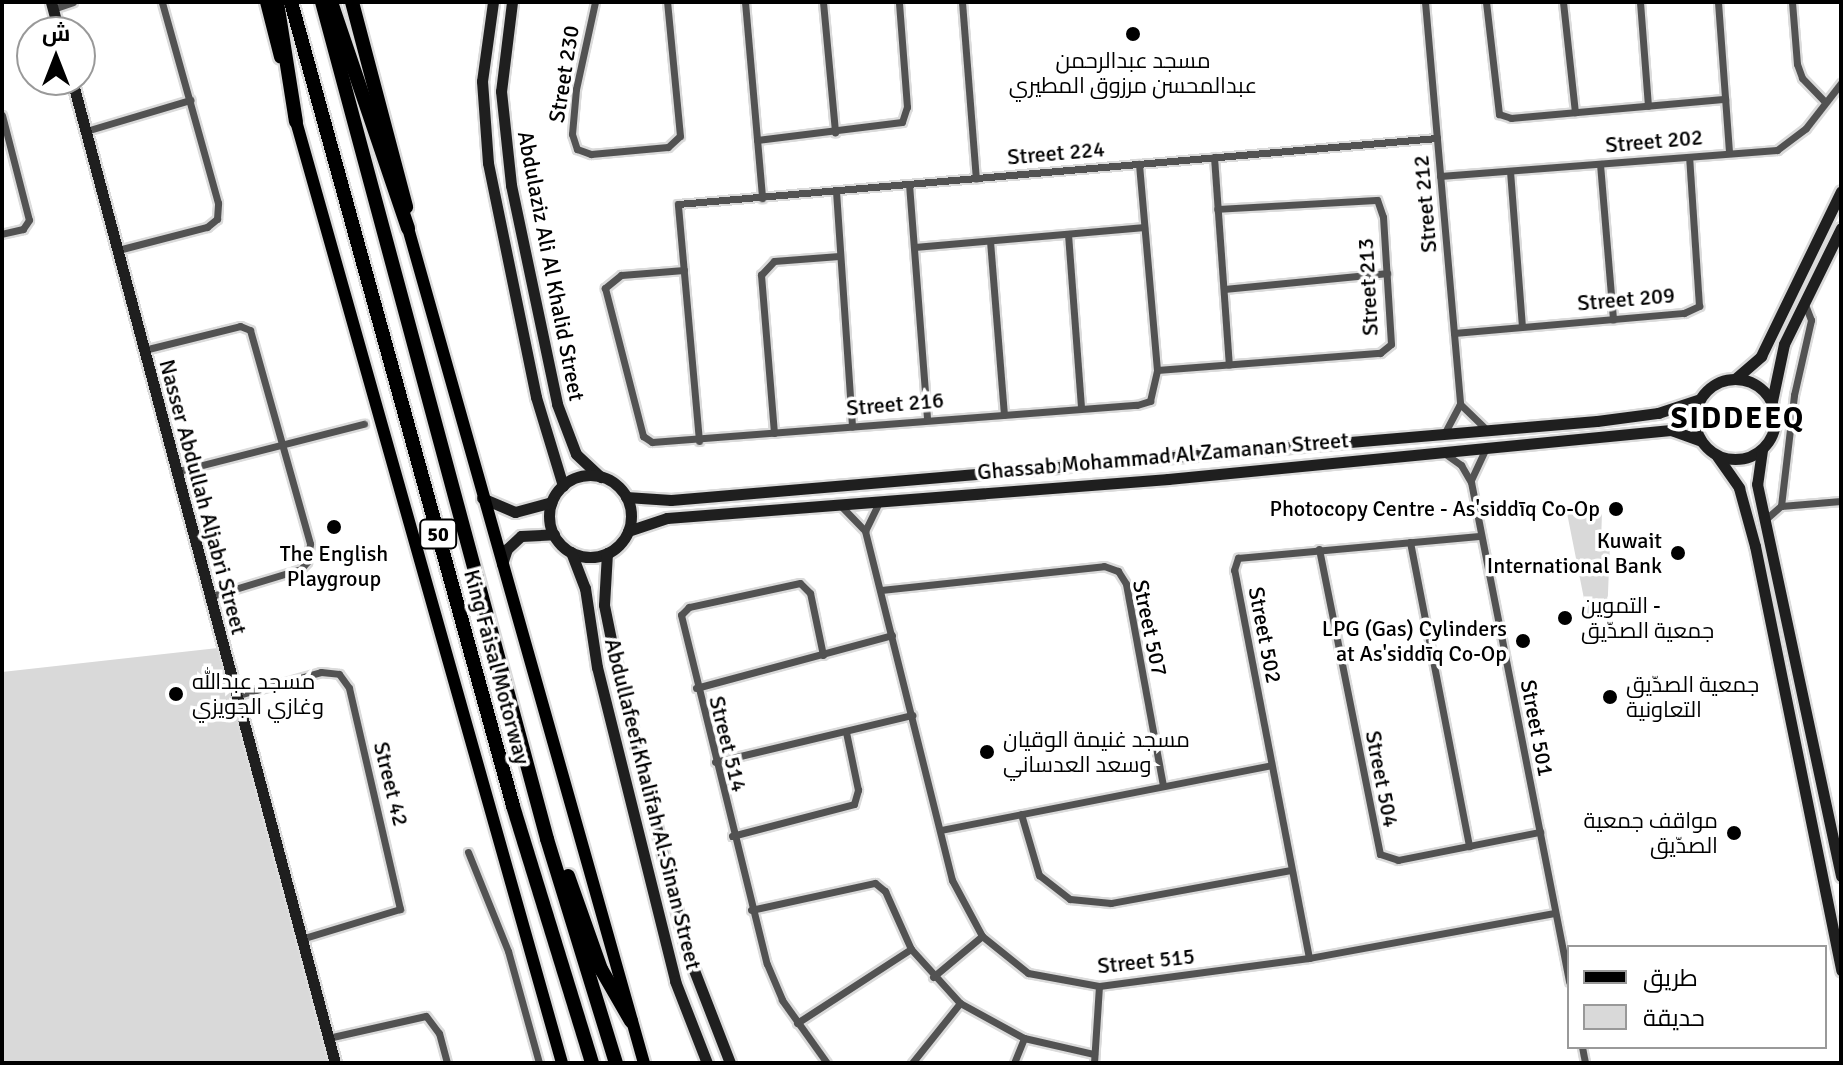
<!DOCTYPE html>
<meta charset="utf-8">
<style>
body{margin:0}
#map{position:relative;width:1843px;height:1065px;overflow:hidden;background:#fff;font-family:Signika,Cairo,sans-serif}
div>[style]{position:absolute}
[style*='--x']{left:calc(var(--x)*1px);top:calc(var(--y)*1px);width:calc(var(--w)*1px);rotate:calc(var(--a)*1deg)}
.green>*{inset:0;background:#d9d9d9}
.roads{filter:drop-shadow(2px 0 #dbdbdb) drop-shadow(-2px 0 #dbdbdb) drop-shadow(0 2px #dbdbdb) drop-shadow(0 -2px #dbdbdb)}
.street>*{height:7px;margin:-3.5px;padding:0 3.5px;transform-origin:3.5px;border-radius:3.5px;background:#525252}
.secondary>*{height:11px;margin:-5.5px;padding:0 5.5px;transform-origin:5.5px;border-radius:5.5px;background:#1f1f1f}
.secondary>.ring{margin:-5.5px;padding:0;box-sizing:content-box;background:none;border:11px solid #1f1f1f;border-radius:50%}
.primary>*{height:12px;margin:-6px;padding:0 6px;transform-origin:6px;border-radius:6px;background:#000}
.highway>*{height:14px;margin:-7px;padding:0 7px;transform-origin:7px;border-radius:7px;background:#000}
.dots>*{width:22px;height:22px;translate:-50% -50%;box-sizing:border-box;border:4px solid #fff;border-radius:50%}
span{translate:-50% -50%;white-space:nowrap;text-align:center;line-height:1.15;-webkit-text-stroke:7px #fff;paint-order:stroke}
.shield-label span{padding:2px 6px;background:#fff;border:2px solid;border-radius:6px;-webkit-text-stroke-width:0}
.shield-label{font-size:20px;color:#000;font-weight:700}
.poi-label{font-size:22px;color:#000}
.right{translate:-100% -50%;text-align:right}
.left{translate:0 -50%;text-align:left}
.street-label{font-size:22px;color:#000}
.district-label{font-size:30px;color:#000;font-weight:700;letter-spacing:2px}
.frame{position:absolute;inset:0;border:4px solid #000;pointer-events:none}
.legend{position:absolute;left:1567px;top:945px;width:260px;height:104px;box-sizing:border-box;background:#fff;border:2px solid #999;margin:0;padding:10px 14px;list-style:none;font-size:24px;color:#000}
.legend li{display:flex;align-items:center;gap:16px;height:40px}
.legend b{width:40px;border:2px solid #999}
.north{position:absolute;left:16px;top:16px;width:80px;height:80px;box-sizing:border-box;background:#fff;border:2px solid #999;border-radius:50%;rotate:0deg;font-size:22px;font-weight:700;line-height:32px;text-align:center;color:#000}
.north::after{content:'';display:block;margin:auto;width:28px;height:36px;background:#000;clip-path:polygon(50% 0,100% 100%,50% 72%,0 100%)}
</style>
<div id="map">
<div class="green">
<div style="clip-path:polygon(1567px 513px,1602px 513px,1601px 542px,1610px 542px,1607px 619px,1588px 619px)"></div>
<div style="clip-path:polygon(218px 648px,334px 1063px,2px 1063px,2px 672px)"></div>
</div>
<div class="roads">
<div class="street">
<div style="--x:595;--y:2;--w:89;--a:102.3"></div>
<div style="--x:576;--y:89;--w:45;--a:95.1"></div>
<div style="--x:572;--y:134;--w:16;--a:72"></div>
<div style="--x:577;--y:149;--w:15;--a:20"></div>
<div style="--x:591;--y:154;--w:77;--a:-5.2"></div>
<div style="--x:668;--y:147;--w:16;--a:-43"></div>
<div style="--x:680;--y:136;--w:135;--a:-95.5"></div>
<div style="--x:745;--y:2;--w:197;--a:85"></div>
<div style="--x:823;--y:2;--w:131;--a:84.7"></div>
<div style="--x:962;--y:2;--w:177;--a:85.5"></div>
<div style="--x:1425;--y:2;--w:404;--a:85"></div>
<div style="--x:1460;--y:404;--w:34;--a:118"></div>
<div style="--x:1486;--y:2;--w:113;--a:83.4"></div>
<div style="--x:1499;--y:114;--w:13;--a:18"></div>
<div style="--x:1511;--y:118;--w:215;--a:-5.1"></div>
<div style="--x:1563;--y:2;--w:111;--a:83.8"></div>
<div style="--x:1640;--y:2;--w:104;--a:85.6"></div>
<div style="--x:1718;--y:2;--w:151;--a:85.8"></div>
<div style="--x:1792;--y:2;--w:62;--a:85.4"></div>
<div style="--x:1797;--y:64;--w:15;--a:70"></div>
<div style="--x:1802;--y:78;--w:32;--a:46"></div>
<div style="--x:53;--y:9;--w:21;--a:-19"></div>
<div style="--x:2;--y:115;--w:108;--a:75.6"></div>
<div style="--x:29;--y:220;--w:11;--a:124"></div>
<div style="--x:23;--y:229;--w:22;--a:167"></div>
<div style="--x:86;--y:131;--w:109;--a:-16.6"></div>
<div style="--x:757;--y:140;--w:146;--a:-7.1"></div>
<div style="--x:902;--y:122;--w:16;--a:-72"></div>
<div style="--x:907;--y:107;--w:105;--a:-94.4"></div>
<div style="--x:1214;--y:157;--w:208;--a:85.9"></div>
<div style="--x:1600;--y:164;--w:156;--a:85.2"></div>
<div style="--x:1510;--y:171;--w:155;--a:85.6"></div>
<div style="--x:1440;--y:176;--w:338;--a:-4.4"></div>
<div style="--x:1777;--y:150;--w:36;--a:-37"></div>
<div style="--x:1806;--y:128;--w:57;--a:-52.1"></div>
<div style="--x:909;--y:184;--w:236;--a:85.6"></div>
<div style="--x:836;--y:191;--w:236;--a:86.1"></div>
<div style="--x:1068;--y:234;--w:174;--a:85.7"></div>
<div style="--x:990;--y:241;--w:174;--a:85.4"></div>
<div style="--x:915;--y:247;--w:230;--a:-5"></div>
<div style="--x:118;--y:250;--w:92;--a:-14.5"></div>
<div style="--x:207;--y:227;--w:13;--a:-39"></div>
<div style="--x:217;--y:219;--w:16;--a:-86"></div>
<div style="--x:218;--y:203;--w:209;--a:-105.6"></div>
<div style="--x:684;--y:270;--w:63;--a:175.5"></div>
<div style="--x:621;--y:275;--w:21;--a:141"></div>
<div style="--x:605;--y:288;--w:153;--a:75.6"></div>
<div style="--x:643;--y:436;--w:11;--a:34"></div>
<div style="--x:652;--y:442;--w:486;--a:-4.4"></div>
<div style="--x:1137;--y:405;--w:14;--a:-17"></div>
<div style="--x:1150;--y:401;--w:32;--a:-77"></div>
<div style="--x:1157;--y:370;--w:207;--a:-95"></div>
<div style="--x:1225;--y:289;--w:163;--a:-5.6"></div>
<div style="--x:1454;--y:333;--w:231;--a:-5"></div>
<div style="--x:1684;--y:313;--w:17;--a:-25"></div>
<div style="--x:1699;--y:306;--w:149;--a:-93.8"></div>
<div style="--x:144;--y:350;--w:99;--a:-14"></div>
<div style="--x:240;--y:326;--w:11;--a:22"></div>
<div style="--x:250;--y:330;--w:222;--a:74.3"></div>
<div style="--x:310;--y:544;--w:18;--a:99"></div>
<div style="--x:307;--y:562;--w:9;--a:131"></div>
<div style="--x:301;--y:569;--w:97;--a:163.2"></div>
<div style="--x:1157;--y:370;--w:224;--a:-4.4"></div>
<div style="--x:1380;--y:353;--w:14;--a:-39"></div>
<div style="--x:1391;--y:344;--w:127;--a:-93.6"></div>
<div style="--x:1383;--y:217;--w:18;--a:-109"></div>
<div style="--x:1377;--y:200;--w:160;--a:176.8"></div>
<div style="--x:1460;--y:404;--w:36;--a:44"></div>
<div style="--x:774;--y:433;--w:159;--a:-94.7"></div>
<div style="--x:761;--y:275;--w:19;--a:-47"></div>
<div style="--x:774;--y:261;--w:65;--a:-4.4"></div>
<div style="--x:699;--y:441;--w:238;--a:-95.1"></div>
<div style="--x:678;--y:204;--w:762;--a:-4.97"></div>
<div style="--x:1444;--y:453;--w:21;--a:35"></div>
<div style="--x:1461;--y:465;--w:20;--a:60"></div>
<div style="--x:1471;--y:482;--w:509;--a:78.89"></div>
<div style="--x:175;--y:472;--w:195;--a:-14.3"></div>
<div style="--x:1471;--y:480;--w:35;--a:-65"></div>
<div style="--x:841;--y:506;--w:35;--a:46"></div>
<div style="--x:865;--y:531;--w:360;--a:76"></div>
<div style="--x:952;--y:880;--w:64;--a:61.8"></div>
<div style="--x:982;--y:936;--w:59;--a:38.8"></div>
<div style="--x:1028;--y:973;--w:72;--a:10.4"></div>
<div style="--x:1099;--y:986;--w:212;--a:-7.6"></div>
<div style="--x:1309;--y:958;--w:250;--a:-10.4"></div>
<div style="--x:1781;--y:506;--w:112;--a:-83.3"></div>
<div style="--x:1794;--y:395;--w:77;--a:-77.2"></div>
<div style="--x:1811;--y:320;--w:19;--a:-111"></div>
<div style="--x:1767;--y:518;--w:18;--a:-41"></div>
<div style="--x:1781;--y:506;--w:60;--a:-4.8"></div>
<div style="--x:866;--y:529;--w:30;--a:-64"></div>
<div style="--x:1410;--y:542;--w:310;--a:79"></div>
<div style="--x:1319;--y:549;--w:311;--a:78.7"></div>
<div style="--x:1380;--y:854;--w:19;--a:18"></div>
<div style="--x:1398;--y:860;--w:145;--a:-11.2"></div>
<div style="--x:881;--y:590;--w:224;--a:-6.1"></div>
<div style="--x:1104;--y:566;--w:15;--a:20"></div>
<div style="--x:1118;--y:571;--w:15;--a:58"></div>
<div style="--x:1126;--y:584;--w:205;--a:79.6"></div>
<div style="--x:823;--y:655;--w:63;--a:-101.8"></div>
<div style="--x:810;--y:593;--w:14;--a:-135"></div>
<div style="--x:800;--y:583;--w:114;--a:167.8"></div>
<div style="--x:689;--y:607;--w:11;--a:135"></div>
<div style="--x:681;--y:615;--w:359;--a:76.2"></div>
<div style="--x:767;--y:964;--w:39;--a:67"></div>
<div style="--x:782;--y:1000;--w:77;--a:54.5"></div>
<div style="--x:696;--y:688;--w:203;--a:-15.1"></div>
<div style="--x:235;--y:696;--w:89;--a:-15.6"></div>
<div style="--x:321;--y:672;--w:18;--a:6"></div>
<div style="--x:339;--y:674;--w:17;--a:54"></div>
<div style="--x:349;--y:688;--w:227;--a:77"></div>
<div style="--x:400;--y:909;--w:103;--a:163.1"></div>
<div style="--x:715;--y:762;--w:203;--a:-13.4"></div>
<div style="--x:1021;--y:814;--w:64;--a:73.6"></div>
<div style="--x:1039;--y:875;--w:39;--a:38"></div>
<div style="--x:1070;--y:899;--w:41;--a:5.6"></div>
<div style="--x:1111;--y:903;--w:182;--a:-10.4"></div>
<div style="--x:941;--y:830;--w:336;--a:-11.1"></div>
<div style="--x:732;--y:836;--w:126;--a:-14.7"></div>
<div style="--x:854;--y:804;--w:15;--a:-74"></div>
<div style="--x:858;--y:790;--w:59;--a:-101.7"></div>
<div style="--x:468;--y:852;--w:107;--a:68"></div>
<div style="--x:508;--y:951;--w:116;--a:74.5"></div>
<div style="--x:751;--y:910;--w:127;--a:-12.3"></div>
<div style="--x:875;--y:883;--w:13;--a:39"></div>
<div style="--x:885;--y:891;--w:64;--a:65.9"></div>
<div style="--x:911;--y:949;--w:73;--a:47.8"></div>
<div style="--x:960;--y:1003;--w:73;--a:28.7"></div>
<div style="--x:1024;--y:1038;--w:72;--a:12.9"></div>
<div style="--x:1309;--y:958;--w:395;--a:-100.9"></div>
<div style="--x:1234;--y:570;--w:13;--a:-72"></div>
<div style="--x:1238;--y:558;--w:244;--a:-5.2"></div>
<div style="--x:933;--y:977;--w:64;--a:-39.9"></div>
<div style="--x:797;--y:1023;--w:136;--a:-33"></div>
<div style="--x:328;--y:1038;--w:100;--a:-12.7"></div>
<div style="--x:426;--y:1016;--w:21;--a:53"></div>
<div style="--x:439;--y:1033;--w:31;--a:75"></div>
<div style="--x:1582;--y:1047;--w:16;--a:79"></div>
<div style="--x:912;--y:1063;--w:77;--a:-51.3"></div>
<div style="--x:1014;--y:1063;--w:27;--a:-68"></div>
<div style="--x:1094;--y:1063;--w:77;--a:-86.3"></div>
</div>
<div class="secondary">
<div style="--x:51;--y:2;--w:31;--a:75"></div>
<div style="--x:493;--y:2;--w:80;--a:97.9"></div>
<div style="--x:482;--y:81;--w:82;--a:85.8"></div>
<div style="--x:488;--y:163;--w:239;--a:78.4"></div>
<div style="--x:536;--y:397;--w:93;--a:73.1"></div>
<div style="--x:512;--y:2;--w:90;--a:97"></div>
<div style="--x:501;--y:91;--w:95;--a:83.9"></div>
<div style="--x:511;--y:185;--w:224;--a:78.1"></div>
<div style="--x:557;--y:404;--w:53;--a:69.2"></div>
<div style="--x:576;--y:454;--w:34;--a:43"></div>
<div style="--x:72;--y:80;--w:1018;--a:75.02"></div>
<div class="ring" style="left:1695px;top:379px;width:69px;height:69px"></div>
<div style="--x:1735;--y:379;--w:35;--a:-41"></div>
<div style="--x:1761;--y:356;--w:183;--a:-64.1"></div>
<div style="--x:1772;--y:401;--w:58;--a:-78.1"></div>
<div style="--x:1784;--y:344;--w:129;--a:-63.8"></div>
<div style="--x:1762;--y:450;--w:34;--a:98"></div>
<div style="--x:1757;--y:484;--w:401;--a:77.9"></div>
<div style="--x:1717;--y:456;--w:39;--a:55"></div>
<div style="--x:1739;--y:488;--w:60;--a:74.6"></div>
<div style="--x:1755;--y:546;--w:433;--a:78.5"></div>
<div class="ring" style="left:549px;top:475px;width:71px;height:71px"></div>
<div style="--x:626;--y:497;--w:45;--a:3.8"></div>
<div style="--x:671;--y:500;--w:929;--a:-4.88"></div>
<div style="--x:1597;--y:421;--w:62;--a:-7.5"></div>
<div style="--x:1658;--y:413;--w:44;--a:-18.4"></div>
<div style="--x:482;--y:498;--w:36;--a:23"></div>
<div style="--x:515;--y:512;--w:38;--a:-15"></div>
<div style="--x:628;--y:531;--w:41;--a:-18.4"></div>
<div style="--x:667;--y:518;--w:503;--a:-4.45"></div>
<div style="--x:1168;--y:479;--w:505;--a:-5.56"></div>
<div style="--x:1671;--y:430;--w:32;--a:20"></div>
<div style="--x:571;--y:552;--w:39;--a:69"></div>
<div style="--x:585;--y:588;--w:80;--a:81.4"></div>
<div style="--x:597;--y:667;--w:324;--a:76"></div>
<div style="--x:675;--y:981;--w:88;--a:68.7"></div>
<div style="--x:607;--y:553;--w:52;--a:93.3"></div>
<div style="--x:604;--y:605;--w:55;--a:78.5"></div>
<div style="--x:615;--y:659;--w:302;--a:76.2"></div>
<div style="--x:687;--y:952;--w:119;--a:68.8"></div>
<div style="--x:502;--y:564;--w:16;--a:-72"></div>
<div style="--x:507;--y:549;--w:19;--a:-43"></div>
<div style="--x:521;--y:536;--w:33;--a:-3"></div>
</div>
<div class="primary">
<div style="--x:266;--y:2;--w:57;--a:75.7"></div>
<div style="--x:294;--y:114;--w:986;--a:74.23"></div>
<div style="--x:408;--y:228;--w:868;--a:74.22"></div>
</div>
<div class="highway">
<div style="--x:277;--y:2;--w:121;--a:81"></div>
<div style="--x:291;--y:2;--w:834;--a:74.56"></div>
<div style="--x:513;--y:806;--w:269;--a:72.9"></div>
<div style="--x:322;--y:2;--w:867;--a:74.95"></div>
<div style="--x:547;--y:839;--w:234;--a:72.9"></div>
<div style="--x:331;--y:2;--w:239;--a:71.2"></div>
<div style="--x:352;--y:2;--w:212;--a:75.2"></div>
<div style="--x:568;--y:876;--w:99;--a:70.5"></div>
<div style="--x:601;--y:969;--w:60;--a:60"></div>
</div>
</div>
<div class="dots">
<div style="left:1133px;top:34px;background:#000"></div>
<div style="left:1616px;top:509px;background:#000"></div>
<div style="left:334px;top:527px;background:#000"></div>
<div style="left:1678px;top:553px;background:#000"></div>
<div style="left:1565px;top:618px;background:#000"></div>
<div style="left:1523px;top:641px;background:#000"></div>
<div style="left:176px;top:694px;background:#000"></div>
<div style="left:1610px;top:697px;background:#000"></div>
<div style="left:987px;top:752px;background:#000"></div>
<div style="left:1734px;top:833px;background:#000"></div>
</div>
<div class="shield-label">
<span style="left:438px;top:534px">50</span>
</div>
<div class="poi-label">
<span style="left:1133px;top:73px">مسجد عبدالرحمن<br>عبدالمحسن مرزوق المطيري</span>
<span class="right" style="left:1600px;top:509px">Photocopy Centre - As'siddīq Co-Op</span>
<span class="right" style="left:1662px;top:553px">Kuwait<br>International Bank</span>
<span style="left:334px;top:566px">The English<br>Playgroup</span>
<span class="left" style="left:1581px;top:618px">التموين -<br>جمعية الصدّيق</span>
<span class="right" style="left:1507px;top:641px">LPG (Gas) Cylinders<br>at As'siddīq Co-Op</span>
<span class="left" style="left:192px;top:694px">مسجد عبدالله<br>وغازي الجويزي</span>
<span class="left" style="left:1626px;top:697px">جمعية الصدّيق<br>التعاونية</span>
<span class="left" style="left:1003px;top:752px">مسجد غنيمة الوقيان<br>وسعد العدساني</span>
<span class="right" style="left:1718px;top:833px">مواقف جمعية<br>الصدّيق</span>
</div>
<div class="street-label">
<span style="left:564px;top:74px;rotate:-81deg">Street 230</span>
<span style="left:1654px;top:141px;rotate:-5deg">Street 202</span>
<span style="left:1056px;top:153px;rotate:-5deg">Street 224</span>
<span style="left:1425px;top:204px;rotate:-95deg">Street 212</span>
<span style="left:551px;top:266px;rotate:79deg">Abdulaziz Ali Al Khalid Street</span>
<span style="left:1368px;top:287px;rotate:-93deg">Street 213</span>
<span style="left:1626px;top:299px;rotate:-5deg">Street 209</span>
<span style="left:895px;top:404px;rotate:-5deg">Street 216</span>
<span style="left:1163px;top:456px;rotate:-5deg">Ghassab Mohammad Al Zamanan Street</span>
<span style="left:203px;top:497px;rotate:75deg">Nasser Abdullah Aljabri Street</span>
<span style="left:1150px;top:628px;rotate:78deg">Street 507</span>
<span style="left:1265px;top:635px;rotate:79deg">Street 502</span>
<span style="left:497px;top:667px;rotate:75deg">King Faisal Motorway</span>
<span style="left:1537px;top:728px;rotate:79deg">Street 501</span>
<span style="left:728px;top:744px;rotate:76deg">Street 514</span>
<span style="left:1382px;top:779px;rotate:79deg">Street 504</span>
<span style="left:391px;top:784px;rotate:76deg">Street 42</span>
<span style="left:653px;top:804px;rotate:76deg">Abdullafeef Khalifah Al-Sinan Street</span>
<span style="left:1146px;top:961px;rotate:-6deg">Street 515</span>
</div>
<div class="district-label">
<span style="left:1738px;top:419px">SIDDEEQ</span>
</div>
<div class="frame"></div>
<ul class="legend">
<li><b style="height:10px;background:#000"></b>طريق</li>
<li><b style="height:22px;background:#d9d9d9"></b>حديقة</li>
</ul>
<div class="north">ش</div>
</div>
